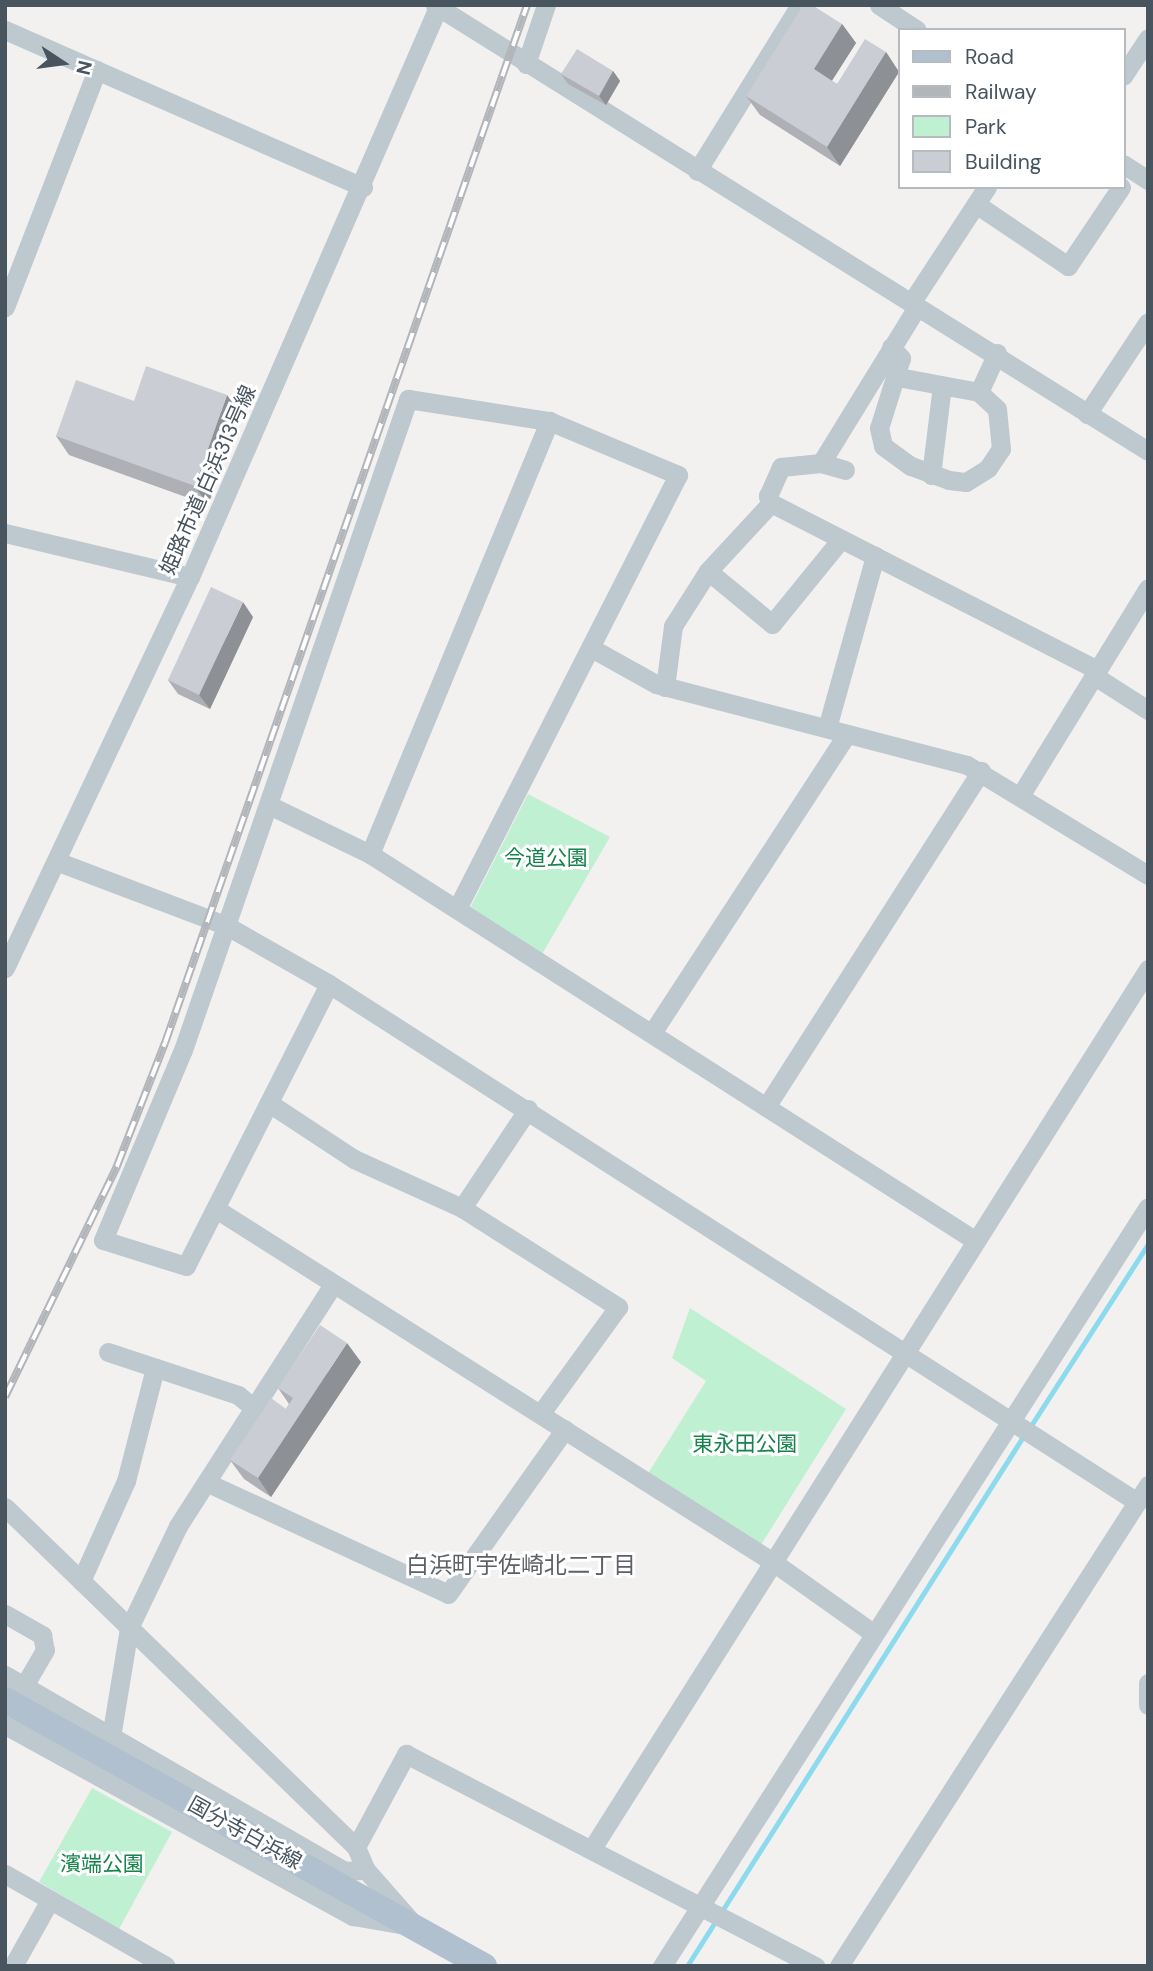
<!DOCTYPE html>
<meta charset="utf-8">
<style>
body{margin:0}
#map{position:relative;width:1153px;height:1971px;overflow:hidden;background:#f3f0f0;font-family:"DM Sans","Noto Sans JP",sans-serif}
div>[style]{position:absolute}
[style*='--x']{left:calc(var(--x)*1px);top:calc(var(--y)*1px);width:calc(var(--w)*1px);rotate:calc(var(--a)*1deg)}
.green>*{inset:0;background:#bff0d2}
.stream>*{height:5px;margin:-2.5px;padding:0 2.5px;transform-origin:2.5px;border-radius:2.5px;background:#8bdaee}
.minor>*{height:19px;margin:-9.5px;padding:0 9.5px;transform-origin:9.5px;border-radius:9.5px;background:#bec8cf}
.major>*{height:26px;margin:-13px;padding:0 13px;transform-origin:13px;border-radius:13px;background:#b0c0cf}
.rail>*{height:8px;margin-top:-4px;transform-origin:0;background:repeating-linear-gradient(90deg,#fff 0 16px,#b2b6bb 0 32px);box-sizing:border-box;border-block:2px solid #b2b6bb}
.wall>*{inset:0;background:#aeb0b5}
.shaded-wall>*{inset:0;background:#8d9094}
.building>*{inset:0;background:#cacdd3}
span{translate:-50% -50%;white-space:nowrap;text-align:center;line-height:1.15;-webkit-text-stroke:6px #fff;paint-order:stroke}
.street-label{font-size:21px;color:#48545e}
.park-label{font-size:21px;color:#15834c}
.neighbourhood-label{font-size:23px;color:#5d6166}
.frame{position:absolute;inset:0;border:7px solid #48545e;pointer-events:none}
.legend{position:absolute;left:898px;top:28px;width:228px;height:161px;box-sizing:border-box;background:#fff;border:2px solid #b6bbbf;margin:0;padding:9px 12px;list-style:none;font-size:21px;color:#48545e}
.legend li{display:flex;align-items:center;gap:14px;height:35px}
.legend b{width:35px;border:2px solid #b6bbbf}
.north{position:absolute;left:28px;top:28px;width:70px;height:70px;-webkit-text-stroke:5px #fff;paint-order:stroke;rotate:103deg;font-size:19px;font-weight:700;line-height:28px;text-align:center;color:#48545e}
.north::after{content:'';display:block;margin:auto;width:24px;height:32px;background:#48545e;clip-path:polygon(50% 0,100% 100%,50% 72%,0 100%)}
</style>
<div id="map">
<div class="green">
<div style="clip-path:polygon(528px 794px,610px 837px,541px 956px,469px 910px)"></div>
<div style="clip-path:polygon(690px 1308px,846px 1409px,759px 1548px,647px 1475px,706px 1381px,672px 1358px)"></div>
<div style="clip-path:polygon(92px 1788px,172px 1832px,119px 1929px,39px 1882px)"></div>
</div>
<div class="stream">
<div style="--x:1030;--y:1427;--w:218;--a:-57.2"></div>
<div style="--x:687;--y:1966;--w:629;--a:-57.6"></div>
</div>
<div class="minor">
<div style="--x:435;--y:5;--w:841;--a:32.03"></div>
<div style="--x:879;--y:5;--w:45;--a:33.3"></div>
<div style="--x:5;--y:30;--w:391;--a:23.7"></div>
<div style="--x:526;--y:64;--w:62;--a:-71.3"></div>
<div style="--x:1123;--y:76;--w:45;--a:-56.7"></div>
<div style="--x:1123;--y:164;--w:30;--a:33"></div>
<div style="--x:697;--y:171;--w:195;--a:-58.2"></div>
<div style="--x:976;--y:204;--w:111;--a:34"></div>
<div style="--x:1068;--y:266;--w:95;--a:-56.1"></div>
<div style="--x:911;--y:303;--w:139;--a:-56.8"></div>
<div style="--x:5;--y:307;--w:254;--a:-68.8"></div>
<div style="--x:891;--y:347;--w:15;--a:48"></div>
<div style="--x:901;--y:358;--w:73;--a:107.4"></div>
<div style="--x:879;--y:428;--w:18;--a:77"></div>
<div style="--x:883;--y:446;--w:34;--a:36"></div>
<div style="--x:911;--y:466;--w:40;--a:20.2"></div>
<div style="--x:949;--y:480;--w:17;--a:7"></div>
<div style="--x:966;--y:482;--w:26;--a:-32"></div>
<div style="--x:988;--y:468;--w:23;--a:-56"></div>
<div style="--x:1001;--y:449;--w:40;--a:-95.7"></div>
<div style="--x:997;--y:409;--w:25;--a:-137"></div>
<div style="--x:979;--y:392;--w:82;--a:-169.5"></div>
<div style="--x:979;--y:392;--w:43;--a:-65.2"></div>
<div style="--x:1087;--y:414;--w:110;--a:-56.5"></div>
<div style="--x:821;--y:463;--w:183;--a:-58.4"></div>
<div style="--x:931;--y:475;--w:90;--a:-83"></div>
<div style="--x:771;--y:503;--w:8;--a:-113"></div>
<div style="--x:768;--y:496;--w:32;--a:-66"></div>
<div style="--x:781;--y:467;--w:40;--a:-5.7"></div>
<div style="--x:821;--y:463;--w:25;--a:16"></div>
<div style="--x:5;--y:533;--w:190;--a:13.4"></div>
<div style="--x:708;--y:571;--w:83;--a:39.6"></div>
<div style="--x:772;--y:624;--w:109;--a:-50.9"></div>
<div style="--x:593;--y:649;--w:72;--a:29.1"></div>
<div style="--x:656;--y:684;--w:321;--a:14.6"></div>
<div style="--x:967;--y:765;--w:212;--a:31.3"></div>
<div style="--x:1093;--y:675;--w:65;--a:32.5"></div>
<div style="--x:665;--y:687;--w:62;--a:-82.5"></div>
<div style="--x:673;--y:626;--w:65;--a:-57.5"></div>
<div style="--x:708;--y:571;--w:93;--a:-47.2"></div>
<div style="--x:771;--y:503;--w:365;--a:27.1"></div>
<div style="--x:827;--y:728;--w:179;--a:-74.4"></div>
<div style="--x:1020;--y:796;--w:244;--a:-58.4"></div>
<div style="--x:271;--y:806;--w:110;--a:25.9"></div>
<div style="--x:370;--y:854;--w:719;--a:32.56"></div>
<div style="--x:370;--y:854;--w:469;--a:-67.5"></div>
<div style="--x:56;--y:861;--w:183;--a:20.8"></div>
<div style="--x:227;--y:926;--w:117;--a:29.6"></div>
<div style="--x:329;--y:984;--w:960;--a:32.66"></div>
<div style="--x:5;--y:968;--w:433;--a:-64.7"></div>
<div style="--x:190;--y:577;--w:624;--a:-66.48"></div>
<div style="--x:329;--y:984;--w:316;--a:116.9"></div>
<div style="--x:186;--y:1266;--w:87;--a:-162.6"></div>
<div style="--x:103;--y:1240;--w:206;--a:-67.2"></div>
<div style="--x:183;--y:1050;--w:689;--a:-70.93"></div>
<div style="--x:408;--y:399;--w:143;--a:8.9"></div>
<div style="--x:549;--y:421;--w:140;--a:22.7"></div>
<div style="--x:678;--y:475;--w:487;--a:117"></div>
<div style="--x:652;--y:1033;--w:357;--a:-56.9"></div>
<div style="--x:269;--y:1103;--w:102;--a:33.4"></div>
<div style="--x:354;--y:1159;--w:119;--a:24.4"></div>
<div style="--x:766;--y:1107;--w:399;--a:-57.4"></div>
<div style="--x:528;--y:1109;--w:119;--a:123.7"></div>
<div style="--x:462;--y:1208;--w:185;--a:32.4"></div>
<div style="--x:618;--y:1307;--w:131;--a:126"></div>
<div style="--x:216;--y:1209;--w:659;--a:32.36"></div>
<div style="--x:773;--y:1562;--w:123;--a:35.4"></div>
<div style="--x:108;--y:1352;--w:137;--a:18.3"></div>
<div style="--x:238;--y:1395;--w:22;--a:39"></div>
<div style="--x:208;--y:1483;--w:264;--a:24.8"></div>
<div style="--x:448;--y:1594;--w:202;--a:-54.7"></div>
<div style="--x:5;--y:1507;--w:489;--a:44.1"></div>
<div style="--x:356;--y:1847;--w:25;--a:67"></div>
<div style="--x:366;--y:1870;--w:67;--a:48.7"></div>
<div style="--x:81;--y:1581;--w:110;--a:-65.8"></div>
<div style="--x:126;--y:1481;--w:117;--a:-75.6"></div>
<div style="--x:5;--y:1614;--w:43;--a:29.6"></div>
<div style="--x:42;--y:1635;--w:15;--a:79"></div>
<div style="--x:45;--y:1650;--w:42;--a:120.3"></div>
<div style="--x:5;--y:1675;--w:392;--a:30"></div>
<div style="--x:344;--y:1871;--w:22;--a:-3"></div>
<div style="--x:1148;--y:1683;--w:22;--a:90"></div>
<div style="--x:5;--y:1725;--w:397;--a:28.8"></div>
<div style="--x:353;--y:1916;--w:48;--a:9.7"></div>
<div style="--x:111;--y:1737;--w:110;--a:-80.6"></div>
<div style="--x:129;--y:1628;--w:113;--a:-64.3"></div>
<div style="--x:178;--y:1526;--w:287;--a:-57.3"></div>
<div style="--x:356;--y:1847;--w:106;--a:-61.7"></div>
<div style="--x:406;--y:1754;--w:461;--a:27.4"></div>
<div style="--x:593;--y:1847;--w:1039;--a:-57.7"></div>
<div style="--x:5;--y:1874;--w:185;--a:29.7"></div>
<div style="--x:13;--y:1966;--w:76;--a:-60.7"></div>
<div style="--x:662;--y:1966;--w:901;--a:-57.37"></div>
<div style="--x:839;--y:1966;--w:572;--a:-57.28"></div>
</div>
<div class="major">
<div style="--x:5;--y:1700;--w:548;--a:29.04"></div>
</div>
<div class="rail">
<div style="--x:5;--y:1397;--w:257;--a:-64.1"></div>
<div style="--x:117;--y:1166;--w:132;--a:-68.7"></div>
<div style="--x:165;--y:1043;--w:1099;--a:-70.77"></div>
</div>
<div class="wall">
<div style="clip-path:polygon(842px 24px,856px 43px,832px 81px,837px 84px,886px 52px,899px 72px,840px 166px,760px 115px,746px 96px)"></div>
<div style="clip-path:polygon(613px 71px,620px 81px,606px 105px,568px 84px,561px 74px)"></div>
<div style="clip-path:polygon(134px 401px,241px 414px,208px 505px,69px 455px,56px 436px)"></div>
<div style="clip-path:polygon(253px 617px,210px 709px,178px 694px,168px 680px)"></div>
<div style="clip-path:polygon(361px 1362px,271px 1497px,244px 1479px,230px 1460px,286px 1409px,289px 1404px,278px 1388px)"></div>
</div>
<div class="shaded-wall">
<div style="clip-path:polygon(842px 24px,856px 43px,827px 88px,814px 69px)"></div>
<div style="clip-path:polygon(886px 52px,899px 72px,840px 166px,827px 147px)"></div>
<div style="clip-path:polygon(613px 71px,620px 81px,606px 105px,599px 96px)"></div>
<div style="clip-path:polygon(227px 395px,241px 414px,208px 505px,195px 486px)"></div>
<div style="clip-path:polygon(243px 602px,253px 617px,210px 709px,199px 695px)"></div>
<div style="clip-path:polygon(347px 1343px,361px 1362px,271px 1497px,258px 1478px)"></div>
</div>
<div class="building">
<div style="clip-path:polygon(803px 5px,812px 5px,842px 24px,814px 69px,837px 84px,865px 39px,886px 52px,827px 147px,746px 96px)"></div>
<div style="clip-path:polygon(577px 49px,613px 71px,599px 96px,561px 74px)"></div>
<div style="clip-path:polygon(146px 366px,227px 395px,195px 486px,56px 436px,76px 380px,134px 401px)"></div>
<div style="clip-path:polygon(211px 587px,243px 602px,199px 695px,168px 680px)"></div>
<div style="clip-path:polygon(320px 1325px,347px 1343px,258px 1478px,230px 1460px,271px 1398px,286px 1409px,293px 1398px,278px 1388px)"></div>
</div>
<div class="street-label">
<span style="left:208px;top:480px;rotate:-66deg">姫路市道 白浜313号線</span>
<span style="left:245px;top:1833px;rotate:29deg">国分寺白浜線</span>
</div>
<div class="park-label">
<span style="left:546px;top:858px">今道公園</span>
<span style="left:745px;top:1444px">東永田公園</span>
<span style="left:102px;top:1864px">濱端公園</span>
</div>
<div class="neighbourhood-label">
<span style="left:521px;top:1565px">白浜町宇佐崎北二丁目</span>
</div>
<div class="frame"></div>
<ul class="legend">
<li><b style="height:9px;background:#b0c0cf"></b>Road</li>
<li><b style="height:9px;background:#b2b6bb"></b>Railway</li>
<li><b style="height:19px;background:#bff0d2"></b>Park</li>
<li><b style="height:19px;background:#cacdd3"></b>Building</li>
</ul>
<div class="north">N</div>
</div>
